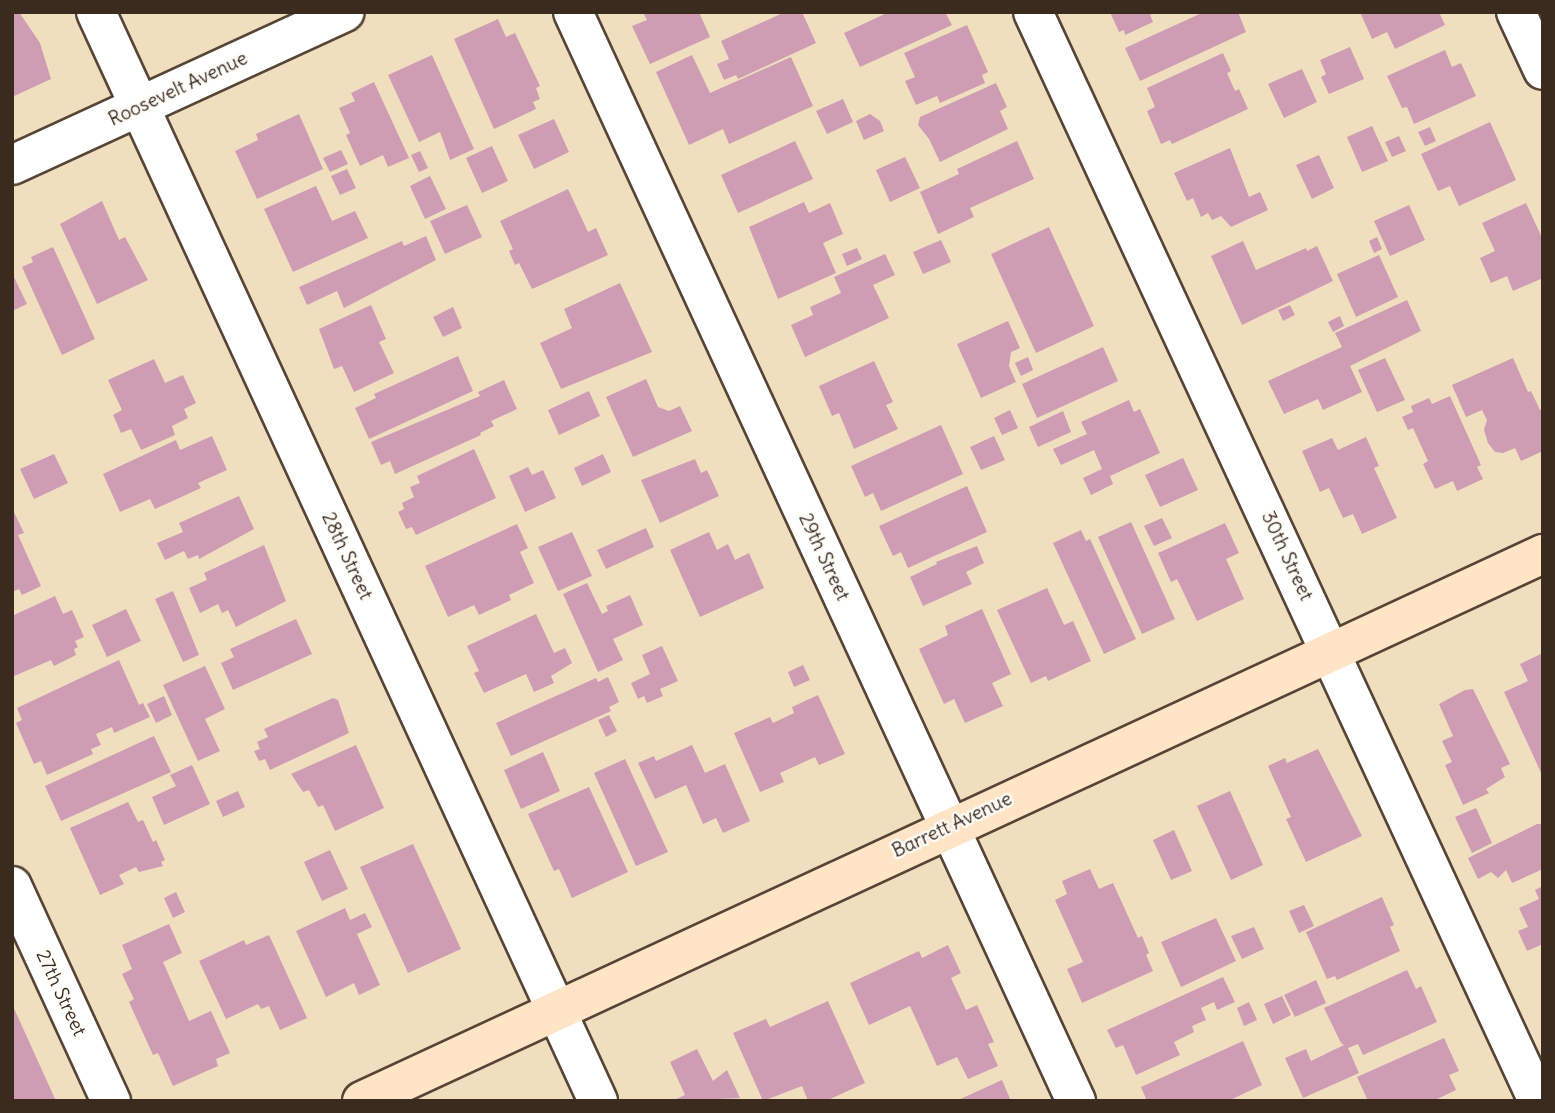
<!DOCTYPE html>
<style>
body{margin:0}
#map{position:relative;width:1555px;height:1113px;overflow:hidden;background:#efdfbe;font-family:Delius,sans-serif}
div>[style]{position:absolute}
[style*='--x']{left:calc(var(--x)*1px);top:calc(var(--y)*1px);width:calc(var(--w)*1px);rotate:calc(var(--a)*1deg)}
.building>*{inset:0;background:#ce9db4}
.roads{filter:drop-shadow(2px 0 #564536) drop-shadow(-2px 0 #564536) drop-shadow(0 2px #564536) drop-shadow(0 -2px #564536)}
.minor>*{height:38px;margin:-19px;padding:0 19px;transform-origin:19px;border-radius:19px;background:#fff}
.secondary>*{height:38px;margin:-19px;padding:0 19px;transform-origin:19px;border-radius:19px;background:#ffe4c6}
span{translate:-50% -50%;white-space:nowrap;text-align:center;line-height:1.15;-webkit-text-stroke:5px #fdfcf7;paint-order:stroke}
.street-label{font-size:19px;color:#3b2a1e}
.frame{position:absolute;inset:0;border:14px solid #3b2a1e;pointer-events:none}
</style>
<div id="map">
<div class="building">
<div style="clip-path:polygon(19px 12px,40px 43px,51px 79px,12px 97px,12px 15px)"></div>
<div style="clip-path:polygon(643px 12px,699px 12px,710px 37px,650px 64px,632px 26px,647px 20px)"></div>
<div style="clip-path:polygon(785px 12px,802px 12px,816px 43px,738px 79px,736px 75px,724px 80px,717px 64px,729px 59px,721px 41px)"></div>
<div style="clip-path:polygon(889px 12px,945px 12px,952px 25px,860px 67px,844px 33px)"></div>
<div style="clip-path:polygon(1110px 12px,1156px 12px,1150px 15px,1153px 22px,1125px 35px,1124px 30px,1119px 32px)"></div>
<div style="clip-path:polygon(1204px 12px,1238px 12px,1246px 32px,1140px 81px,1125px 48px)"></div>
<div style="clip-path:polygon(1360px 12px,1439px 12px,1445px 25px,1395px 49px,1387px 32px,1372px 39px)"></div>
<div style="clip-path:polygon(498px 19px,506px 37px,515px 33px,540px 86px,536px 88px,540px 99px,533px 102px,536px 109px,494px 129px,454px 39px)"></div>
<div style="clip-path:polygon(967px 25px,988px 72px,982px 75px,985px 83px,940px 103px,937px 96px,916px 105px,905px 81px,915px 77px,904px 53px)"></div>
<div style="clip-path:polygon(1350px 47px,1364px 79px,1329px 94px,1321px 77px,1326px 74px,1320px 60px)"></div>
<div style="clip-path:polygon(1445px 50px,1452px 67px,1461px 63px,1476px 96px,1414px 124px,1407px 107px,1402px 108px,1387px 76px)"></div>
<div style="clip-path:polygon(1223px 53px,1231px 71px,1227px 73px,1235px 91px,1239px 89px,1248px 109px,1172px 144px,1170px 140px,1161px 144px,1147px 111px,1155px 107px,1147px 88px)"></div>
<div style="clip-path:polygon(432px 55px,474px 149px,450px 160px,440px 132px,419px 142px,388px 75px)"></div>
<div style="clip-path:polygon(692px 55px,710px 93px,791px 57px,813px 106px,729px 144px,723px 129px,689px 145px,656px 72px)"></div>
<div style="clip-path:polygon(1302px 69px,1317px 102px,1284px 118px,1268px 84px)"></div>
<div style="clip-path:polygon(374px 82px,409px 158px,388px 167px,383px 155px,360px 166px,346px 135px,350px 133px,339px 108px,355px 101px,351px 93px)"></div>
<div style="clip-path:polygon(996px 83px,1007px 107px,1000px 111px,1008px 129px,940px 162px,929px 139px,918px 125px,920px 117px)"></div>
<div style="clip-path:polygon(843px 99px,853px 122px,827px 134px,816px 111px)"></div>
<div style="clip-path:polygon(299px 114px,323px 169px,257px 199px,235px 151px,258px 140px,256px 134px)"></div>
<div style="clip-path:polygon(870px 114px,880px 121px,884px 131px,864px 140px,856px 121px)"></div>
<div style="clip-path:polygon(554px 119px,569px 152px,534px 169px,518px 135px)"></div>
<div style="clip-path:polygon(1490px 122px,1516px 180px,1459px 206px,1450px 186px,1438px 191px,1421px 154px)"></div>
<div style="clip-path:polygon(1372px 126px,1388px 161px,1362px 172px,1347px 137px)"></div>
<div style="clip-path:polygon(1430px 127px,1436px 141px,1425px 146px,1418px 132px)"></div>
<div style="clip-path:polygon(1399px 136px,1406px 151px,1392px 157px,1385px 142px)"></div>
<div style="clip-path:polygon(795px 141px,813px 179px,738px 213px,721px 175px)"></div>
<div style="clip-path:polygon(1017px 141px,1034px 179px,970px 208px,974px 217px,938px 234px,920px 192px,959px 174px,957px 169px)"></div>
<div style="clip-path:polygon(492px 146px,508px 181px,482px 193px,466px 158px)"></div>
<div style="clip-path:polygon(1230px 148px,1249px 197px,1260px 192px,1268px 210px,1231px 227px,1221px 216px,1212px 220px,1208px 213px,1201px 217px,1193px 198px,1187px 201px,1174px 173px)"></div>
<div style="clip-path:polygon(341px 150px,348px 164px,330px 172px,323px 158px)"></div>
<div style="clip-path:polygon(420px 151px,428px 168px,419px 172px,411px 155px)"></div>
<div style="clip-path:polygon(1319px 155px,1334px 188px,1312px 199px,1296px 165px)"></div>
<div style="clip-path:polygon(905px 157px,920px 188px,890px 202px,876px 170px)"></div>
<div style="clip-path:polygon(347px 169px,356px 188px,340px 195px,331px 176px)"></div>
<div style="clip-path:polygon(430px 176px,446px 209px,425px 219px,410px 186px)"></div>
<div style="clip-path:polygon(316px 186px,332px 221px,355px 211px,368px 238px,293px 272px,264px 209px)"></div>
<div style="clip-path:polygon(568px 189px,588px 232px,596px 228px,608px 255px,532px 289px,519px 263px,515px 265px,509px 251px,513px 249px,500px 221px)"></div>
<div style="clip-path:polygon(102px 201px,119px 240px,125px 237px,148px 280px,97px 304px,60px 224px)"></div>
<div style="clip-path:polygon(804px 202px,809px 213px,830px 203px,843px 234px,823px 243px,836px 273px,778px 299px,749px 227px)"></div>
<div style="clip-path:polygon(1526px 203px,1543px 240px,1543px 278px,1513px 291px,1507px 276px,1491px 283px,1480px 258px,1495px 251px,1482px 223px)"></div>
<div style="clip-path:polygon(467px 205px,482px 237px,445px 254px,430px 221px)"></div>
<div style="clip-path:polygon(1409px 205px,1425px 240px,1390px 256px,1374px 221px)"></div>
<div style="clip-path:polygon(1049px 227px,1094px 326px,1036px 353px,991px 254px)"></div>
<div style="clip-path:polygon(426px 236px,436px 260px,344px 308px,337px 291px,307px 305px,299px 287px,402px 241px,404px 246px)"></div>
<div style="clip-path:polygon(1377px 237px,1382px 249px,1374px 253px,1369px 241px)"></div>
<div style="clip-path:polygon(941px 240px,951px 262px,923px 274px,913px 252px)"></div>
<div style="clip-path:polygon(1243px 241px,1256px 270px,1306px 248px,1307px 251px,1317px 246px,1333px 281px,1242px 325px,1211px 256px)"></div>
<div style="clip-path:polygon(53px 247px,95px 339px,62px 355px,22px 267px,33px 262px,31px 257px)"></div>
<div style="clip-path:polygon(857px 248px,862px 259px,847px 266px,842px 254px)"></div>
<div style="clip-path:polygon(885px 254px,895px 275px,873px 285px,889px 318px,805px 357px,791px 325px,813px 315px,810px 307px,841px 293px,834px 277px)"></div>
<div style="clip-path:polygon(1379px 255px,1398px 297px,1356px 317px,1337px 274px)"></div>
<div style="clip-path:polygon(12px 273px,27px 304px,12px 311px)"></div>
<div style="clip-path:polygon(620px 283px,652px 352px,561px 389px,540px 343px,572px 328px,564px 309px)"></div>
<div style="clip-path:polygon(1407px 300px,1421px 331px,1350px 366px,1362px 392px,1323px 410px,1318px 399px,1284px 414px,1268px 381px,1342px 347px,1335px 333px)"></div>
<div style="clip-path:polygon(371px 305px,386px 339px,379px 342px,394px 373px,354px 392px,342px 366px,334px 369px,319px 329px)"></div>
<div style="clip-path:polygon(1290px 305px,1295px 315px,1283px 321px,1278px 310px)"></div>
<div style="clip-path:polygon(453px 307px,462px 328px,443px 337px,433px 317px)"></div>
<div style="clip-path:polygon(1340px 316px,1344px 326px,1333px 332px,1328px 322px)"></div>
<div style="clip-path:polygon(1008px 321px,1020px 348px,1011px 352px,1009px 366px,1016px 382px,981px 398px,957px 344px)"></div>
<div style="clip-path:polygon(1103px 347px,1118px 381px,1037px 418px,1022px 384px)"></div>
<div style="clip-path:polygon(458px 356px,473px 391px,369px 439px,355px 408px,376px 398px,374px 394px)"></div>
<div style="clip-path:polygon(1028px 357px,1033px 370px,1021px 376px,1015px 363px)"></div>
<div style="clip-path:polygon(1385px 358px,1405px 400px,1377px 412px,1358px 370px)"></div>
<div style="clip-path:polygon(1513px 358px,1528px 392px,1531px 391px,1540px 410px,1543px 409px,1543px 451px,1521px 461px,1515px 448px,1503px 453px,1495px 452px,1488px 443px,1484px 430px,1487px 420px,1482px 410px,1466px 417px,1452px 385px)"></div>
<div style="clip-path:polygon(154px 359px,165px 383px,183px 375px,196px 403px,184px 409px,188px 418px,172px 426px,175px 435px,141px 450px,131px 429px,121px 433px,113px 415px,122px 410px,108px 380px)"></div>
<div style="clip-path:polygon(874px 361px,893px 402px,886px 405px,898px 429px,854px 449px,839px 413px,832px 416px,819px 386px)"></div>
<div style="clip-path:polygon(646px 379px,658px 407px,669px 411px,680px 406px,692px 431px,633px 457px,606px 397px)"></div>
<div style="clip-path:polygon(504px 380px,517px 409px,491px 421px,494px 426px,480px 433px,481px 435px,395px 474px,390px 461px,381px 465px,371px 442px,480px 396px,478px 392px)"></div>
<div style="clip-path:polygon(589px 391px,600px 416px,559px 435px,548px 410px)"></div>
<div style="clip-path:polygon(1450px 396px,1481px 465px,1477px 467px,1483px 479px,1457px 491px,1453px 481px,1435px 489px,1423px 464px,1428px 461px,1413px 428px,1408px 430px,1402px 417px,1413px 412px,1411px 406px,1429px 398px,1432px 404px)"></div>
<div style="clip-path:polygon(1129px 400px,1134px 412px,1140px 409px,1160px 453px,1110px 476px,1113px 484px,1091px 495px,1083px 478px,1102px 469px,1094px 450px,1061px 465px,1053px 449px,1087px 434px,1081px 422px)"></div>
<div style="clip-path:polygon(1010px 410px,1018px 428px,1002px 435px,994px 418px)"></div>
<div style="clip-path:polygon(1063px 411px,1071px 432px,1038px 447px,1029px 427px)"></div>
<div style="clip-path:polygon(941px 425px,963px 474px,881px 511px,873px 493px,865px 497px,851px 466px)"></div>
<div style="clip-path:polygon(212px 436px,227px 470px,198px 483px,201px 488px,155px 509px,150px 499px,120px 512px,103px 474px,176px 440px,180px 450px)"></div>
<div style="clip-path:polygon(994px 436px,1005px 460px,981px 470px,970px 447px)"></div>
<div style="clip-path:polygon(1366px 437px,1379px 466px,1374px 468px,1397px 518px,1362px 534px,1353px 514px,1343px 518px,1329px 488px,1320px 492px,1302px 451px,1332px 438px,1338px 450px)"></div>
<div style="clip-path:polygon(474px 449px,496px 498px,416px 535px,412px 527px,406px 529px,398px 512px,404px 509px,402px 503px,414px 497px,410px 487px,420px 483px,417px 476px)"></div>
<div style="clip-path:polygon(54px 454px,68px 483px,34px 499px,20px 469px)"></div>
<div style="clip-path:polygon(603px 454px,611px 472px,582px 486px,574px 468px)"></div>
<div style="clip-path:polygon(1183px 458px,1198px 490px,1160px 507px,1145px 475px)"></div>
<div style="clip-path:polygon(695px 459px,701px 473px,707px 470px,719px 496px,660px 523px,641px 480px)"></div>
<div style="clip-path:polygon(528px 467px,532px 475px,543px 470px,556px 498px,525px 512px,509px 476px)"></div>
<div style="clip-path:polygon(967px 486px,987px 532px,908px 568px,901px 552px,893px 556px,879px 526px)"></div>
<div style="clip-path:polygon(239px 496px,254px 529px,199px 559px,198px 555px,188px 559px,184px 551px,165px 560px,157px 543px,183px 532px,179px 523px)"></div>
<div style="clip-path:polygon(12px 508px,24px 533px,18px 535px,41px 586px,22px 595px,19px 589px,12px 592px)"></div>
<div style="clip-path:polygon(1162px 518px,1172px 538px,1154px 546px,1144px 526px)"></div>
<div style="clip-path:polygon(1131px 522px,1175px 619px,1142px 634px,1098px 537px)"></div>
<div style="clip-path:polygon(1225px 523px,1239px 553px,1226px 559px,1244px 599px,1197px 621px,1177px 579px,1171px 582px,1158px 553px)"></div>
<div style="clip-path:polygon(517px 524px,528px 548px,520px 552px,534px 583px,509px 595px,511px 600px,479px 615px,474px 605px,448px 617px,425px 566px)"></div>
<div style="clip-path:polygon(646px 528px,654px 547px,606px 569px,597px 550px)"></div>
<div style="clip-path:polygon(1081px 530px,1086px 541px,1090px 539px,1136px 639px,1104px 654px,1053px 543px)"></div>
<div style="clip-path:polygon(572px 532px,592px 576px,558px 591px,538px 547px)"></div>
<div style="clip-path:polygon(709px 532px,717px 550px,728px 544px,735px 560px,749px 553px,764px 588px,700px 617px,670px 550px)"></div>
<div style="clip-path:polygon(264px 545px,286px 601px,236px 627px,228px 610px,222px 613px,218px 604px,200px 613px,189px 588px,207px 580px,204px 573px)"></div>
<div style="clip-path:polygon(977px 546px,984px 563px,966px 572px,972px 584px,923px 606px,910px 577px,937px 564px,936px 562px)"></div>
<div style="clip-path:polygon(587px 583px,602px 614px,608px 611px,606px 606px,630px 595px,643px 625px,613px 639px,623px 660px,598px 672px,563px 594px)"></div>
<div style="clip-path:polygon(1047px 588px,1064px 625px,1073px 621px,1091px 661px,1048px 681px,1046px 676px,1031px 683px,997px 610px)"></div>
<div style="clip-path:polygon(173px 591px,199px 655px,183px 662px,155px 599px)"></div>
<div style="clip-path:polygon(55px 596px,63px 614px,72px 610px,84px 637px,75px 641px,78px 647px,74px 649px,76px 655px,54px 666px,51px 660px,12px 677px,12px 616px)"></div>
<div style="clip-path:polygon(126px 609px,141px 641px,107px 657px,92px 625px)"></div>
<div style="clip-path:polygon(982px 609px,1011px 674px,992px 683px,1003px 706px,965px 723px,954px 699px,944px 704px,919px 649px,948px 635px,945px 626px)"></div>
<div style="clip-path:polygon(536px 614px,554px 653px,565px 648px,572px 663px,551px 676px,554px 683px,534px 692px,526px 674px,484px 693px,474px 673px,479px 671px,467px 646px)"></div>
<div style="clip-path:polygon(296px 619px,312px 654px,233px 690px,221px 663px,234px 657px,230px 649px)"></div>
<div style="clip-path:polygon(662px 646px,678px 681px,660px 689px,663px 696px,647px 703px,644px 696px,638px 699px,631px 683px,650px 674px,642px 655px)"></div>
<div style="clip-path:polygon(1543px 653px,1543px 777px,1504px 692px,1528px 681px,1520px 664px)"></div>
<div style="clip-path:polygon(119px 660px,139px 705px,143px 703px,150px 717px,114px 733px,112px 727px,96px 734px,101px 745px,91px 749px,93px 754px,47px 775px,41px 761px,34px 764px,16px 723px,22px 720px,17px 708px)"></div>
<div style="clip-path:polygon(803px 665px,810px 680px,794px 687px,788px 672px)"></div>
<div style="clip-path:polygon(205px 666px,225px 709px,205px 719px,220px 751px,198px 761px,163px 685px)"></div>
<div style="clip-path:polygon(608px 677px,619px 702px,609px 707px,611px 711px,511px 756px,496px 723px,596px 678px,598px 682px)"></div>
<div style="clip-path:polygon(1473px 689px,1510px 764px,1501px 768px,1505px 777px,1486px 789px,1489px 793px,1463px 805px,1445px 765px,1452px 762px,1442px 741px,1453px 736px,1439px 704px,1465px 690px)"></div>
<div style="clip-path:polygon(818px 695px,845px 754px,819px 765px,815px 757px,780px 773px,784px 782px,760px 792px,734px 733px,770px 717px,773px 723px,794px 713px,792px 707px)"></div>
<div style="clip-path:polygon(164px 696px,172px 715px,156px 723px,147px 704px)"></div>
<div style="clip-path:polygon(333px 698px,338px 700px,349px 733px,270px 770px,265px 759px,259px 761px,254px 751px,260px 749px,257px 742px,268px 737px,264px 729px)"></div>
<div style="clip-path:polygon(609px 715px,617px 731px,606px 737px,598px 720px)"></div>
<div style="clip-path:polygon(154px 736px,171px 772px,61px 821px,45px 786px)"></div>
<div style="clip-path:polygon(356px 745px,384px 808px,335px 831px,323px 805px,318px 807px,309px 790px,303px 792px,291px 774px)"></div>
<div style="clip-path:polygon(692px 745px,705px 773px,725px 764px,750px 821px,723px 833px,716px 818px,703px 824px,686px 785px,655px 799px,638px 763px,654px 756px,656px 761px)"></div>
<div style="clip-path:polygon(1318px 749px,1362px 836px,1306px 862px,1286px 819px,1291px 817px,1268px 766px,1285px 758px,1287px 763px)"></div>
<div style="clip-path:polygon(543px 752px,560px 791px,521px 809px,504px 770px)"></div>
<div style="clip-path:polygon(625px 759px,668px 852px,636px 866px,594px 773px)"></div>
<div style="clip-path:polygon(192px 765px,210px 804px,164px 825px,152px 797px,176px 786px,170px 775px)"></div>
<div style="clip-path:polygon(589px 787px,628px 872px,572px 898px,559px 869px,554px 871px,528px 814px)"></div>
<div style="clip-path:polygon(238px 791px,245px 807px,223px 817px,216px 801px)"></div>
<div style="clip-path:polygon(1230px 791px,1263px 865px,1231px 880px,1197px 806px)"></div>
<div style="clip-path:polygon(128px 802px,138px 822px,143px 820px,153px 842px,156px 840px,165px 860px,161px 862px,163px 866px,139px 872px,136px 867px,119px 875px,124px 884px,100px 895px,70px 828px)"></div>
<div style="clip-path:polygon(1476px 808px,1492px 843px,1472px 853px,1455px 817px)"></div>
<div style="clip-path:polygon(1537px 824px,1543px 824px,1543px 869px,1512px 883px,1506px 870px,1498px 878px,1491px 872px,1478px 879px,1468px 858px)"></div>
<div style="clip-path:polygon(1174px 830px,1192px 871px,1171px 880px,1153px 840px)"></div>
<div style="clip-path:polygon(413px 844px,461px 949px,408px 973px,360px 867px)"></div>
<div style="clip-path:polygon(330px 850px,348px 889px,322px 901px,304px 862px)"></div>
<div style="clip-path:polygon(1090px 869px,1099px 889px,1113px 883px,1138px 938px,1142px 936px,1149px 953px,1146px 955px,1153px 971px,1082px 1003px,1067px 969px,1083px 962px,1055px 900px,1067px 894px,1062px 881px)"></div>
<div style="clip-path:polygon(1543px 886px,1543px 944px,1527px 951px,1518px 931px,1528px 927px,1519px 908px,1539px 899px,1535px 890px)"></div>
<div style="clip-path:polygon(176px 892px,185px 912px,173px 918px,164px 898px)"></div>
<div style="clip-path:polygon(1382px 897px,1394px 925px,1390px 927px,1400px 951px,1337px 980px,1335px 976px,1327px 979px,1306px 932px)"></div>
<div style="clip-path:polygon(1304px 905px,1314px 926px,1299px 933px,1289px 911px)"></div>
<div style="clip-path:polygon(345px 908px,350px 920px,365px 913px,372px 927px,357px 934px,380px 985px,359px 995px,354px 983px,326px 997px,296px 931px)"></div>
<div style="clip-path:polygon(1216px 918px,1236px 961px,1181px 987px,1161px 942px)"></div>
<div style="clip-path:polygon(169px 924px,182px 953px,163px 962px,189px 1021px,211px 1011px,230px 1053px,216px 1059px,218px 1066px,173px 1086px,158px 1053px,153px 1055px,129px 1002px,134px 999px,122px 974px,132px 969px,122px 945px)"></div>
<div style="clip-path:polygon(1254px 927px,1264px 949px,1242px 959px,1231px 936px)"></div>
<div style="clip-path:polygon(269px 935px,307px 1018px,280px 1030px,269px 1006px,261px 1009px,258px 1004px,226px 1019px,199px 961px,244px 940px,246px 945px)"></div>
<div style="clip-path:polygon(948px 945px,961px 973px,951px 978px,966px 1010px,977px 1005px,994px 1042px,988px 1044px,998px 1066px,968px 1079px,957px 1057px,937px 1066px,910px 1006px,869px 1025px,850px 983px,919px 951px,922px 958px)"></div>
<div style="clip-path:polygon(1407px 970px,1416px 989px,1421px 986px,1437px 1022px,1363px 1055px,1358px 1044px,1348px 1048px,1359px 1073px,1303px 1098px,1285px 1058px,1306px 1049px,1311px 1061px,1344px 1045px,1341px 1043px,1324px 1008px)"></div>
<div style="clip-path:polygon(1223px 977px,1235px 1002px,1217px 1010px,1214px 1002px,1201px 1008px,1206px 1020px,1192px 1026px,1194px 1032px,1174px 1042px,1180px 1055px,1136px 1075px,1123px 1045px,1116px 1048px,1107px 1030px)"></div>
<div style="clip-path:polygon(1316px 980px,1326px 1003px,1295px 1017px,1284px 995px)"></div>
<div style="clip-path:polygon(1282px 996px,1291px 1015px,1273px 1024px,1264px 1004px)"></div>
<div style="clip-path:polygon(828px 1001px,865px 1083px,826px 1101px,808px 1101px,802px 1086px,763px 1101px,733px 1033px,766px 1019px,770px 1027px)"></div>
<div style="clip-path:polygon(1249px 1002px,1257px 1020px,1244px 1026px,1237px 1008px)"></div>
<div style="clip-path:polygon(12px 1004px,56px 1101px,12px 1101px)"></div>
<div style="clip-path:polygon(1444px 1038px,1459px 1071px,1449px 1075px,1456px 1090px,1433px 1101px,1368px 1101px,1357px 1077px)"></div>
<div style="clip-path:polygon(1243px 1041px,1262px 1085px,1228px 1101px,1147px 1101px,1141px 1087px)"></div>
<div style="clip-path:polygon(697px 1049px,713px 1081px,727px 1070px,740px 1098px,672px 1101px,685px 1095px,670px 1062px)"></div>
<div style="clip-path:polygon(1002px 1080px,1011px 1101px,956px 1101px)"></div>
</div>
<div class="roads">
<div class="minor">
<div style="--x:96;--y:12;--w:1199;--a:65.25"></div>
<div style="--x:573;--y:12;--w:1200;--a:65.21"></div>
<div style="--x:1033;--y:12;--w:1200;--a:65.12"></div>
<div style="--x:1516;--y:12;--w:64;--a:65"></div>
<div style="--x:12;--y:165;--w:366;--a:-24.7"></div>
<div style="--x:12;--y:886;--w:237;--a:65.3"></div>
</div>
<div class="secondary">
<div style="--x:362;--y:1101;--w:1302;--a:-24.85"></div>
</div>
</div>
<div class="street-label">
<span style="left:178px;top:89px;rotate:-25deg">Roosevelt Avenue</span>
<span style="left:347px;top:556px;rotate:65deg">28th Street</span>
<span style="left:1287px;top:556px;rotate:65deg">30th Street</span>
<span style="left:824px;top:557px;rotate:65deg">29th Street</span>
<span style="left:952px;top:825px;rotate:-25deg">Barrett Avenue</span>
<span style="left:61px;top:993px;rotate:65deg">27th Street</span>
</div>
<div class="frame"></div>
</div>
